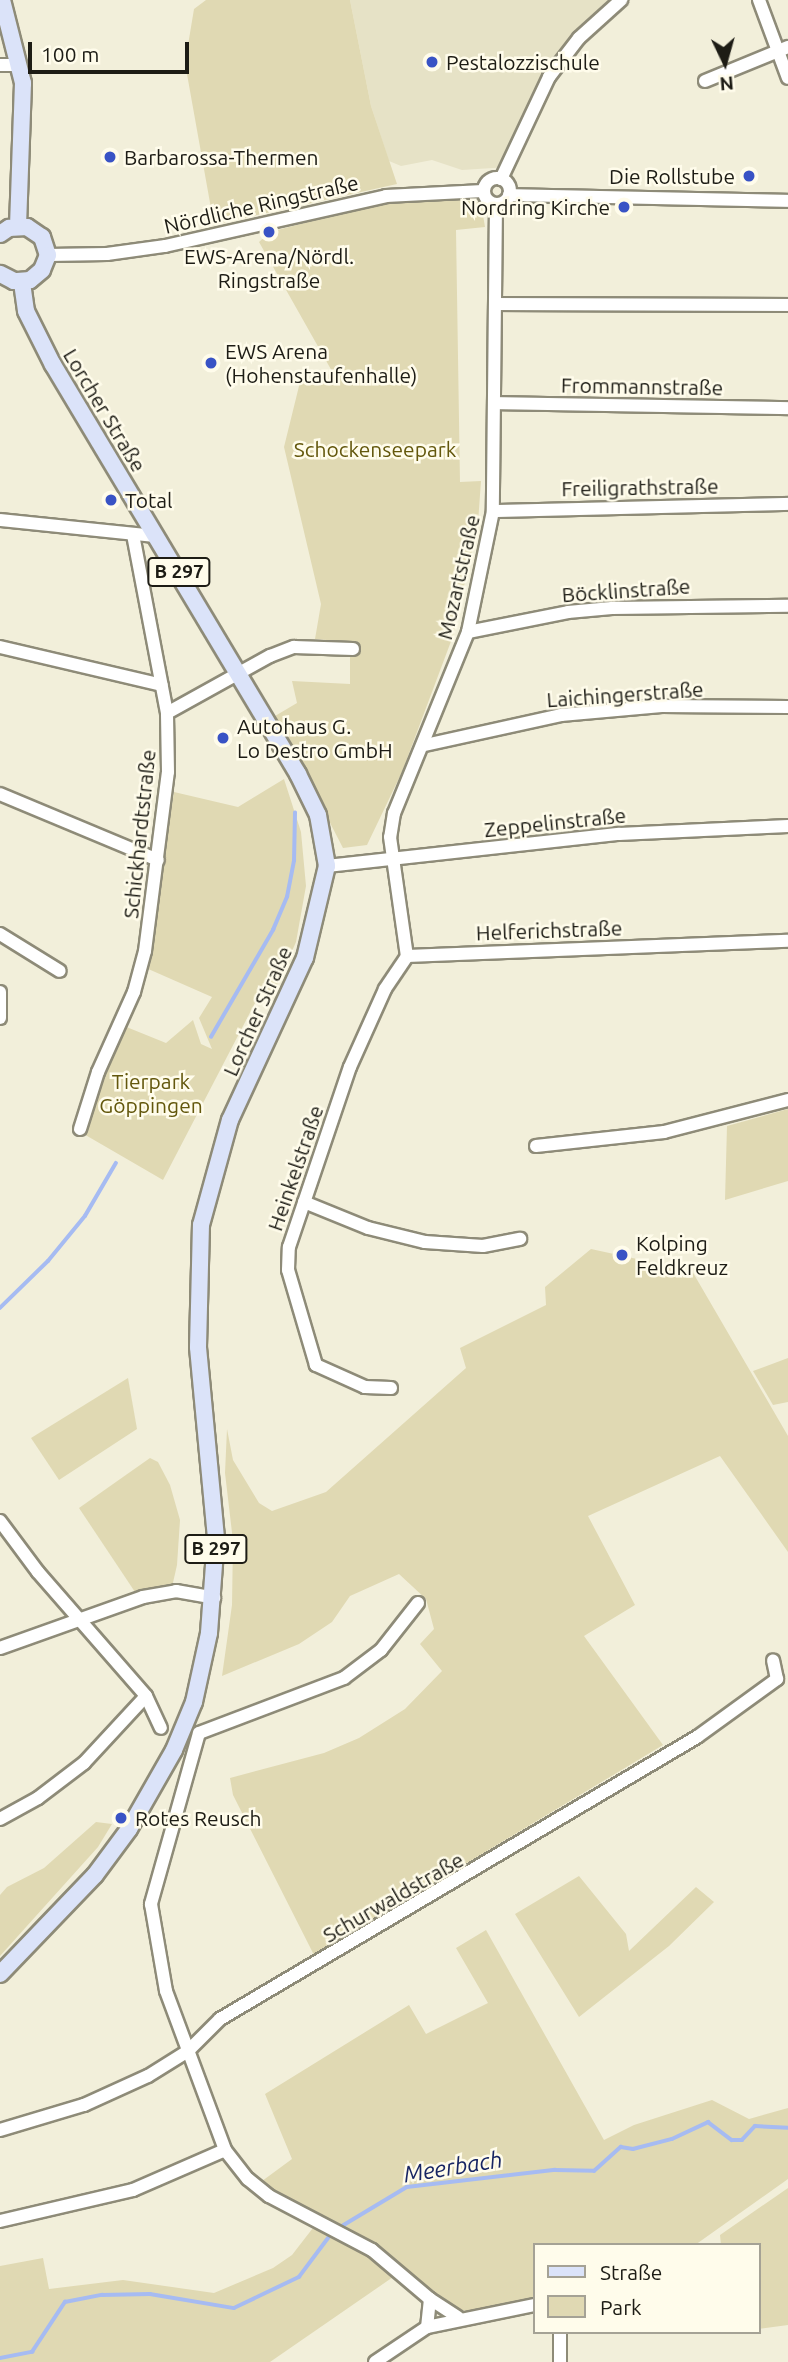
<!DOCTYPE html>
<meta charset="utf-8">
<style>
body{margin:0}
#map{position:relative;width:788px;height:2362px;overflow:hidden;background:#f2efda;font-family:Ubuntu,sans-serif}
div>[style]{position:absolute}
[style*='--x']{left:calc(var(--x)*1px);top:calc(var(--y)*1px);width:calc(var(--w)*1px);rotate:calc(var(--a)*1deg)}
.built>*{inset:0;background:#e6e2c6}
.green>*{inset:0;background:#e0d9b3}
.stream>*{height:3.5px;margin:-1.75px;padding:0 1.75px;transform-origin:1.75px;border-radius:1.75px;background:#a6bbf2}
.roads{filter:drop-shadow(2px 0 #8e8b78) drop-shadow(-2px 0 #8e8b78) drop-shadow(0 2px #8e8b78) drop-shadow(0 -2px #8e8b78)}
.minor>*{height:12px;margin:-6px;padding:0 6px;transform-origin:6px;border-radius:6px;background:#fff}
.minor>.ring{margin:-6px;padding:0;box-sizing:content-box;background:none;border:12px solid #fff;border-radius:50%}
.major>*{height:16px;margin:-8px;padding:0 8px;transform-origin:8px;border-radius:8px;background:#dbe3f9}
.dots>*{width:19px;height:19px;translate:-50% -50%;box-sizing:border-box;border:4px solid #fffceb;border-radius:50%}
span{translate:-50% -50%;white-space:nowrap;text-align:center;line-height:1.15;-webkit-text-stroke:5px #fffceb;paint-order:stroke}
.shield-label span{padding:2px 5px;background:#fffceb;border:2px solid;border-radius:5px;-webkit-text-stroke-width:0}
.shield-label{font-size:19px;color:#1d1c15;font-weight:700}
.poi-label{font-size:21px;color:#1d1c15}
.left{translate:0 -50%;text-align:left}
.right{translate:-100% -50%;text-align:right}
.street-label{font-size:21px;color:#1d1c15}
.park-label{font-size:21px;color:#63570c}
.water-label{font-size:23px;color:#172563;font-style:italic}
.legend{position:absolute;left:533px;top:2243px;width:228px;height:91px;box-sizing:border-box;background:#fffceb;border:2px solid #a5a295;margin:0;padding:9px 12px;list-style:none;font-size:21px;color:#1d1c15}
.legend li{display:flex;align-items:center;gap:14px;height:35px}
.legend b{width:35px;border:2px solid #a5a295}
.north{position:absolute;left:690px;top:28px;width:70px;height:70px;-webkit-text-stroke:5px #fffceb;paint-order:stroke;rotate:175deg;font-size:19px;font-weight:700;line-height:28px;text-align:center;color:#1d1c15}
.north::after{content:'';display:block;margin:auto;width:24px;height:32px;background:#1d1c15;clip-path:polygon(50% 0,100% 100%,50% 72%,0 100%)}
.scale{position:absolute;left:28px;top:42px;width:161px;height:32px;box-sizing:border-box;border:4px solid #1d1c15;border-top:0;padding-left:9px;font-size:21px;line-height:24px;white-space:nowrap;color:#1d1c15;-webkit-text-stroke:5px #fffceb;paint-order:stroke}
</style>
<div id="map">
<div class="built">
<div style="clip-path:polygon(350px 0,621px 0,549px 77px,508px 167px,462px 170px,432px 160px,401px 166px,389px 161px,371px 106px)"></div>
</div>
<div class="green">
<div style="clip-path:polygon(206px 0,350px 0,371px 106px,397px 184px,222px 223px,212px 214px,185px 63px,194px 9px)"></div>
<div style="clip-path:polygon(448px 198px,481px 203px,485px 227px,456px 230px,460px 482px,481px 481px,478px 523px,453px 636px,402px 772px,367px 845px,343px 848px,275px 716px,297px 703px,292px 681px,350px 684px,350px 642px,315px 639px,321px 604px,284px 447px,300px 382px,333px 373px,259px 242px,270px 232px,384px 202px)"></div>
<div style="clip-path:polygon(284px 779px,301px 832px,306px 886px,296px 942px,270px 1001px,255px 1003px,163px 1180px,82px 1133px,124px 1026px,166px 1043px,193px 1020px,201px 1044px,212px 1049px,199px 1018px,212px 997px,146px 968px,174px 792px,238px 807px)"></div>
<div style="clip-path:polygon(788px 1109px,788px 1181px,725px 1200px,727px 1126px)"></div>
<div style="clip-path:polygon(591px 1249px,692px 1271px,788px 1436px,788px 1552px,720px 1456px,588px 1516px,635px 1605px,584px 1636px,663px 1745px,314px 1955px,233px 1795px,230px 1778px,324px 1753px,359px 1738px,405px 1709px,442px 1671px,420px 1644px,434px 1629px,426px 1599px,399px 1574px,350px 1596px,332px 1622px,299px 1644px,222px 1676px,232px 1605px,233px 1541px,225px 1473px,227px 1429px,233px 1460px,259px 1503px,272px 1511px,326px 1492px,466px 1368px,460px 1348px,546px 1305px,545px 1287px)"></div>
<div style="clip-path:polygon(788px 1358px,788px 1402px,773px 1405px,753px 1371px)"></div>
<div style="clip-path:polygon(128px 1378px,137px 1429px,59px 1480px,31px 1438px)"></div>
<div style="clip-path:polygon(150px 1458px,158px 1462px,170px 1485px,180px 1520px,177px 1565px,172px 1587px,135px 1592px,79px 1508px)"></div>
<div style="clip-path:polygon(96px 1822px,112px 1824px,98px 1847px,0 1956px,0 1895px,7px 1887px,44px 1868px)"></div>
<div style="clip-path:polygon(579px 1876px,626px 1934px,629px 1951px,696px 1887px,714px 1902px,669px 1946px,579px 2017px,515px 1914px)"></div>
<div style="clip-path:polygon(486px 1930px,604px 2140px,634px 2125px,712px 2100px,749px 2119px,788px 2108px,788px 2179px,695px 2245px,534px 2245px,534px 2300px,468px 2312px,444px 2303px,258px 2184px,292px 2159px,265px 2094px,409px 2005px,426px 2034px,488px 2003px,456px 1948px)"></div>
<div style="clip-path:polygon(788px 2188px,788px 2325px,758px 2329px,758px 2245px,721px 2245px,720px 2235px)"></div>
<div style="clip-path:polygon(316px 2224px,373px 2254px,396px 2275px,270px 2362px,0 2362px,0 2266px,43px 2258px,49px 2289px,123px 2280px,214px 2293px,273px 2268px,292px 2255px)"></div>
</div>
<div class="stream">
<div style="--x:211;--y:1037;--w:124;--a:-59.9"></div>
<div style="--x:273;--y:930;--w:36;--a:-67"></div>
<div style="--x:287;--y:897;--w:37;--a:-79"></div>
<div style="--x:294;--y:861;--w:48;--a:-88.8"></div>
<div style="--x:0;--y:1308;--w:67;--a:-44.4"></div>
<div style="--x:48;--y:1261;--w:58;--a:-50.6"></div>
<div style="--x:85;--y:1216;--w:61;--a:-59.7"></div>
<div style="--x:337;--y:2229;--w:82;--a:-31"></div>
<div style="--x:407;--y:2187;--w:149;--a:-6.6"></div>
<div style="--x:555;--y:2170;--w:39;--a:1"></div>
<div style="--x:594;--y:2171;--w:36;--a:-42"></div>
<div style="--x:621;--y:2147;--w:12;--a:9"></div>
<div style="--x:633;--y:2149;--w:40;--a:-14.4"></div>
<div style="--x:672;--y:2139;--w:40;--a:-25"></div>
<div style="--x:708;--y:2122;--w:30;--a:37"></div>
<div style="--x:732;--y:2140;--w:10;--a:0"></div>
<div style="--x:742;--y:2140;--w:19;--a:-47"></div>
<div style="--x:755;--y:2126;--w:33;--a:3"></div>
<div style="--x:0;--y:2358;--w:33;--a:-11"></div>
<div style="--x:32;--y:2352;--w:60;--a:-56.6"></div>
<div style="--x:65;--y:2302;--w:38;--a:-11"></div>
<div style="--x:102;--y:2295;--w:48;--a:-1.2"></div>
<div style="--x:150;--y:2294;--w:85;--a:9.5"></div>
<div style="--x:234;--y:2308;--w:72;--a:-25.5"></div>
<div style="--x:299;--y:2277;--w:54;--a:-53.3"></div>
</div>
<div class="roads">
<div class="minor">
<div style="--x:759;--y:0;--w:83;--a:69.6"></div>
<div style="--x:0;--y:65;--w:18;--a:0"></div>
<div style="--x:705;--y:81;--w:90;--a:-22.3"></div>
<div class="ring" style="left:484px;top:178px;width:14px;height:14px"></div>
<div style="--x:501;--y:179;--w:113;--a:-64.8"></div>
<div style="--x:549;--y:77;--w:49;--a:-52.4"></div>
<div style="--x:579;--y:38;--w:57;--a:-42.1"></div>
<div style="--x:509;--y:195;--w:279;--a:1.2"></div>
<div style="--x:496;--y:204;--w:307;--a:90.6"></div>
<div style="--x:493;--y:511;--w:124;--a:101.7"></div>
<div style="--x:468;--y:632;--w:196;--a:112.2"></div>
<div style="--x:394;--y:813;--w:24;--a:99"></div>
<div style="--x:390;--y:837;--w:120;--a:81.9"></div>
<div style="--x:407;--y:956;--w:381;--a:-2.3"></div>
<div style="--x:48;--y:255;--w:59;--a:-1"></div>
<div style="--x:107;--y:254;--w:59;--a:-7.9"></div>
<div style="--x:165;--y:246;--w:227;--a:-12.7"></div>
<div style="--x:386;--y:196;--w:97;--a:-3"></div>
<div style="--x:497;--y:304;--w:291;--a:0.2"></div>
<div style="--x:496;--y:403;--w:292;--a:1"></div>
<div style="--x:493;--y:511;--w:295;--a:-1.4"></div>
<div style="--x:0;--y:520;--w:157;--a:5.9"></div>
<div style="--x:468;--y:632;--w:102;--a:-11.3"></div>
<div style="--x:568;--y:612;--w:44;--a:-5.2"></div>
<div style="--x:612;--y:608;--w:176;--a:-0.7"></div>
<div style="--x:0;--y:647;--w:166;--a:13.2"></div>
<div style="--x:167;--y:713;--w:118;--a:-29"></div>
<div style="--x:270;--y:656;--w:26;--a:-21"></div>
<div style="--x:294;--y:647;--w:59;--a:1.9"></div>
<div style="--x:425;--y:745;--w:139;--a:-12.4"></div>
<div style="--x:561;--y:715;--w:101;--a:-5.1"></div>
<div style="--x:662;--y:706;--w:126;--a:0.5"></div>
<div style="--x:0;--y:794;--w:171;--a:22.7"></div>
<div style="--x:327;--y:866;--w:294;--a:-6.3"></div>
<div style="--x:619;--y:834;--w:169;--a:-2.7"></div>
<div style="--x:0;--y:934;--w:70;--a:31.7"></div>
<div style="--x:0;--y:992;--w:26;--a:90"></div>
<div style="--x:80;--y:1129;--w:60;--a:-72.5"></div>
<div style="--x:98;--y:1072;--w:88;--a:-65.8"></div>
<div style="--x:134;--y:992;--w:42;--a:-75"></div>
<div style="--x:145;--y:951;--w:180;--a:-82.7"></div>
<div style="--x:168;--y:772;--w:59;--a:-91"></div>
<div style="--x:167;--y:713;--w:182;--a:-100.8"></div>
<div style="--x:536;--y:1146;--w:129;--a:-6.2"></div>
<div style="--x:664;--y:1132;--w:128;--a:-14.5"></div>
<div style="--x:304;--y:1202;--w:69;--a:22.1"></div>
<div style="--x:368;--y:1228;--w:59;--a:13.8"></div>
<div style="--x:425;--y:1242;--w:58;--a:3.9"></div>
<div style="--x:483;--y:1246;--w:38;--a:-11"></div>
<div style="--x:391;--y:1388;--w:26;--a:-178"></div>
<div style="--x:365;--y:1387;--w:54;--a:-155.8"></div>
<div style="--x:316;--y:1365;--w:99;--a:-106.4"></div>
<div style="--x:288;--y:1270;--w:23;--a:-88"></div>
<div style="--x:289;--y:1247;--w:190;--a:-71.3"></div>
<div style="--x:350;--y:1067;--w:85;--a:-65.8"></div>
<div style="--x:385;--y:989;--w:40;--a:-56"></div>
<div style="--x:0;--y:1521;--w:64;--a:53.3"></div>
<div style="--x:38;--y:1572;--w:164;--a:48.9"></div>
<div style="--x:146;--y:1696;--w:35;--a:65"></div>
<div style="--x:418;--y:1603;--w:60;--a:128.2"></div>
<div style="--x:381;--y:1650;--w:46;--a:142.9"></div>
<div style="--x:344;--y:1678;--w:155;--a:159.2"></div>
<div style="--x:199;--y:1733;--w:178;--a:105.7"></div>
<div style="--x:151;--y:1904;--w:88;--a:80.2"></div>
<div style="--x:166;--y:1991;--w:170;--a:69.6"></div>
<div style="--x:225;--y:2150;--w:37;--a:52"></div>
<div style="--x:248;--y:2179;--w:27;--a:39"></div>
<div style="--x:269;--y:2196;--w:116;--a:27.7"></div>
<div style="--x:372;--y:2250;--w:76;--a:40.2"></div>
<div style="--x:430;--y:2299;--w:28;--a:96"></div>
<div style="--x:0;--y:1648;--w:152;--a:-19.6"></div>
<div style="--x:143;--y:1597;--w:34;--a:-10"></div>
<div style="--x:176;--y:1591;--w:39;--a:10"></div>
<div style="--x:0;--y:1819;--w:43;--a:-28.9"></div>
<div style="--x:38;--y:1798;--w:58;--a:-37.3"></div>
<div style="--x:84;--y:1763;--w:91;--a:-47.2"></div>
<div style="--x:0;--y:2130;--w:88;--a:-16.6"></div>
<div style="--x:84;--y:2105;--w:70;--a:-24.4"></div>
<div style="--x:148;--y:2076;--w:47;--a:-32"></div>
<div style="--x:188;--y:2051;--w:45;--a:-45"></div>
<div style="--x:220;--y:2019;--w:554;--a:-30.59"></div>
<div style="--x:697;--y:1737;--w:99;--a:-35.9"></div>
<div style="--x:777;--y:1679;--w:19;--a:-102"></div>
<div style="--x:0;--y:2221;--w:137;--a:-13.1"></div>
<div style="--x:133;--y:2190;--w:100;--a:-23.5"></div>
<div style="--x:430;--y:2299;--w:33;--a:33"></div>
<div style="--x:375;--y:2362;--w:63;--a:-33.9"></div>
<div style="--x:427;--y:2327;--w:109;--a:-11.6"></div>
<div style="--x:560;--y:2362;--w:30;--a:-90"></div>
</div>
<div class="major">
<div style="--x:2;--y:0;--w:86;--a:75.8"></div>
<div style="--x:23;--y:83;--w:143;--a:92"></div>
<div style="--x:0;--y:234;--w:11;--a:-34"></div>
<div style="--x:9;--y:228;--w:18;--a:-3"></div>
<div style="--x:27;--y:227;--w:18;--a:34"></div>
<div style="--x:42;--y:237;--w:19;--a:72"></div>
<div style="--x:48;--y:255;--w:16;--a:112"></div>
<div style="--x:42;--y:270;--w:16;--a:140"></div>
<div style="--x:30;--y:280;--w:16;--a:176"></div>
<div style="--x:14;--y:281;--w:16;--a:-153"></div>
<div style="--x:0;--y:1974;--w:137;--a:-46.2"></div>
<div style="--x:95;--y:1875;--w:57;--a:-53.5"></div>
<div style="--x:129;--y:1829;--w:91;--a:-60.3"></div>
<div style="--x:174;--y:1750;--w:52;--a:-67.4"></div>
<div style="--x:194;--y:1702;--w:71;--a:-77.7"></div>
<div style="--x:209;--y:1633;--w:95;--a:-85.8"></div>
<div style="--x:216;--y:1538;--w:192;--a:-95.4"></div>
<div style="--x:198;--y:1347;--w:122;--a:-88.6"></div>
<div style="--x:201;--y:1225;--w:109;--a:-74.6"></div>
<div style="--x:230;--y:1120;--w:179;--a:-65.2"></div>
<div style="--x:305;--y:958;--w:95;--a:-76.6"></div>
<div style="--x:327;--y:866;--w:52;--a:-100"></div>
<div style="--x:318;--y:815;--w:46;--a:-116"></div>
<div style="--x:298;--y:774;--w:477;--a:-120.9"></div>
<div style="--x:53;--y:365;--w:60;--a:-116.6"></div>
<div style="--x:26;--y:311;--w:29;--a:-98"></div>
</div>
</div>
<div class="dots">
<div style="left:432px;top:62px;background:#3953c5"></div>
<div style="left:110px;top:157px;background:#3953c5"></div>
<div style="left:749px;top:176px;background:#3953c5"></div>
<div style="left:624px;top:207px;background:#3953c5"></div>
<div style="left:269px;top:232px;background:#3953c5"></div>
<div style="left:211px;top:363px;background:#3953c5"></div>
<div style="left:111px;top:500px;background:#3953c5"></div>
<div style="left:223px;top:738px;background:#3953c5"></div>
<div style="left:622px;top:1255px;background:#3953c5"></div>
<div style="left:121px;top:1818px;background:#3953c5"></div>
</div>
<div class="shield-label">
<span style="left:179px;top:572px">B 297</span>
<span style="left:216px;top:1549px">B 297</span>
</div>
<div class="poi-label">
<span class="left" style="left:446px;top:62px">Pestalozzischule</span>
<span class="left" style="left:124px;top:157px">Barbarossa-Thermen</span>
<span class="right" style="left:735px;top:176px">Die Rollstube</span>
<span class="right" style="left:610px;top:207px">Nordring Kirche</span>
<span style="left:269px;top:268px">EWS-Arena/Nördl.<br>Ringstraße</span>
<span class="left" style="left:225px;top:363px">EWS Arena<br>(Hohenstaufenhalle)</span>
<span class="left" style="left:125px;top:500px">Total</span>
<span class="left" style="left:237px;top:738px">Autohaus G.<br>Lo Destro GmbH</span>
<span class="left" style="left:636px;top:1255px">Kolping<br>Feldkreuz</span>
<span class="left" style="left:135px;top:1818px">Rotes Reusch</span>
</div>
<div class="street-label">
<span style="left:261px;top:204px;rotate:-13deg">Nördliche Ringstraße</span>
<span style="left:642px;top:386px;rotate:1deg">Frommannstraße</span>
<span style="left:105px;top:410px;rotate:59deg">Lorcher Straße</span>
<span style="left:640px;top:487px;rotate:-1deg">Freiligrathstraße</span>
<span style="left:458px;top:577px;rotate:-77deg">Mozartstraße</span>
<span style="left:626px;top:590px;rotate:-4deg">Böcklinstraße</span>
<span style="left:625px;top:694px;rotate:-4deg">Laichingerstraße</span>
<span style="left:555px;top:822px;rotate:-6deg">Zeppelinstraße</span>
<span style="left:139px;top:834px;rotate:-84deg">Schickhardtstraße</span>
<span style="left:549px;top:930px;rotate:-2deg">Helferichstraße</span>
<span style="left:257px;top:1011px;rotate:-66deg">Lorcher Straße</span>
<span style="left:295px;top:1168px;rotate:-71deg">Heinkelstraße</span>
<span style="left:393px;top:1897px;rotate:-30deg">Schurwaldstraße</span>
</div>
<div class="park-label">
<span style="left:375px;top:449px">Schockenseepark</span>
<span style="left:151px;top:1093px">Tierpark<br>Göppingen</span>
</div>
<div class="water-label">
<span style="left:453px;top:2167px;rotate:-9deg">Meerbach</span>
</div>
<ul class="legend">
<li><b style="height:9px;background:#dbe3f9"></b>Straße</li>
<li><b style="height:19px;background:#e0d9b3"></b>Park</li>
</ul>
<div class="north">N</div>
<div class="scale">100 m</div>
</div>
